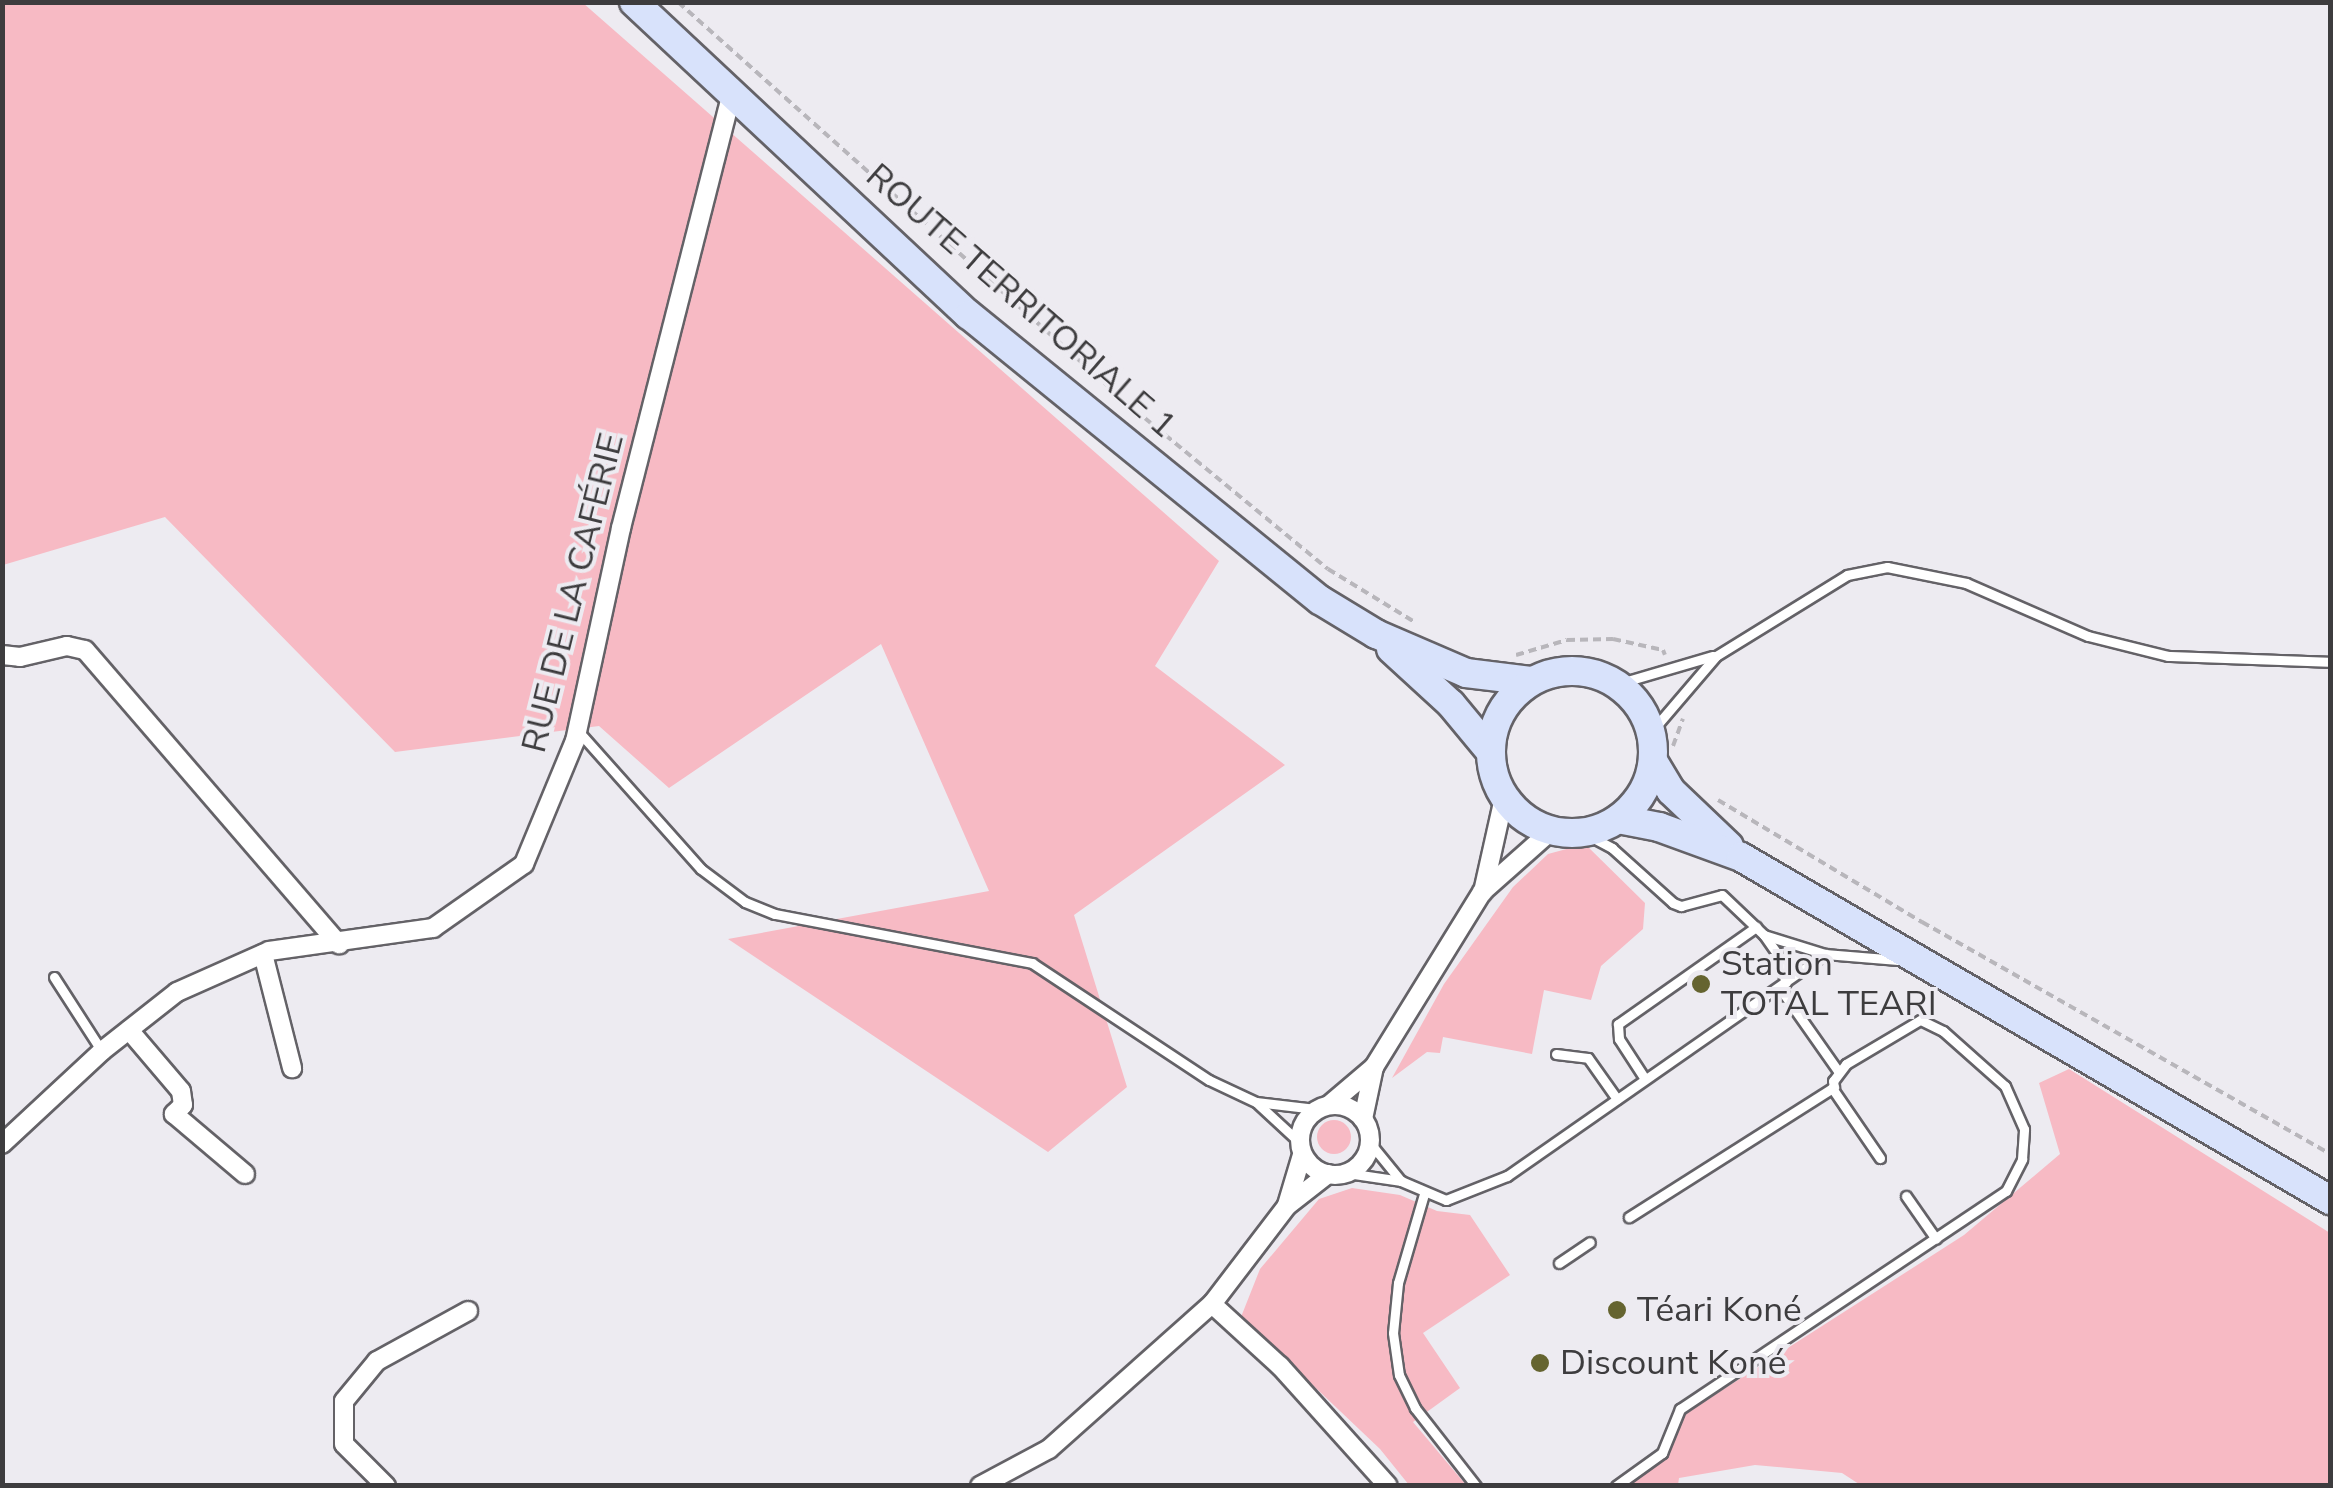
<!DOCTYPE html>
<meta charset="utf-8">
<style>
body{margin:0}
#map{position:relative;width:2333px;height:1488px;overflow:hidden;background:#edebf1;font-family:"Nunito Sans",sans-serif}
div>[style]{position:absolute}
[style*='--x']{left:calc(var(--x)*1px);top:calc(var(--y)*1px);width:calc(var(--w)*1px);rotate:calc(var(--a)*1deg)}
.green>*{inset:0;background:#f7bac4}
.round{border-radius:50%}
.path>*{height:4px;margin-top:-2px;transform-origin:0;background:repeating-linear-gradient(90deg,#b8b6bb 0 8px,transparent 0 13px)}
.roads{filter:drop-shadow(2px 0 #646267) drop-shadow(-2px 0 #646267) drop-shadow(0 2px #646267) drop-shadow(0 -2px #646267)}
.service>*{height:9px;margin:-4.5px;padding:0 4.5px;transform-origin:4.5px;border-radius:4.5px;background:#fff}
.minor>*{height:18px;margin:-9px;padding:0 9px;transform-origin:9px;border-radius:9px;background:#fff}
.minor>.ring{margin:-9px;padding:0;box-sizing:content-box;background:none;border:18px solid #fff;border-radius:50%}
.primary>*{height:28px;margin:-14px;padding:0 14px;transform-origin:14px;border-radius:14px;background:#d8e2fb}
.primary>.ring{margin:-14px;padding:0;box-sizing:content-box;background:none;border:28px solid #d8e2fb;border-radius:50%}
.dots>*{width:28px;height:28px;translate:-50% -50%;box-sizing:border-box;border:5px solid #edebf1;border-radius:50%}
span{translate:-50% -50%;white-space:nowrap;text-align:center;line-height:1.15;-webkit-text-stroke:8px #edebf1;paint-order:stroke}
.street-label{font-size:35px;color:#3d3c3e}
.poi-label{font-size:35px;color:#3d3c3e}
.left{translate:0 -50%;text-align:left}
.frame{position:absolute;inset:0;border:5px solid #3d3c3e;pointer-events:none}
</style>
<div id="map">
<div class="green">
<div style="clip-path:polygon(3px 3px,583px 3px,1219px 561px,1155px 666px,1285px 765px,1074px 915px,1127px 1087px,1048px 1152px,728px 939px,989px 891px,881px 644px,669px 788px,599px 726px,395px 752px,165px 517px,3px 565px)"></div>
<div style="clip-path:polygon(1585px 844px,1645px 903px,1643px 929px,1601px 966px,1591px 1000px,1544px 990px,1532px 1054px,1443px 1037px,1440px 1053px,1427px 1052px,1392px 1078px,1444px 984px,1513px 887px,1548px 854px)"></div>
<div style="clip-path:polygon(2069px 1069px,2330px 1233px,2330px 1485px,1862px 1486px,1842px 1473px,1755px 1465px,1679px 1478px,1678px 1485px,1627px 1485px,1666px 1459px,1685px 1414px,1964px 1235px,2060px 1154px,2039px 1083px)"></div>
<div class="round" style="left:1317px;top:1120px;width:34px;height:34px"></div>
<div style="clip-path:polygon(1352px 1188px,1400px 1195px,1437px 1211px,1470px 1215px,1510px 1275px,1423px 1333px,1460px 1388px,1413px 1422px,1466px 1485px,1409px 1485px,1380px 1449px,1241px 1317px,1260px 1269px,1319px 1199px)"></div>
</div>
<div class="path">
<div style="--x:678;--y:2;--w:613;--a:41.76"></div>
<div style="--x:1135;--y:410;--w:250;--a:39.5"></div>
<div style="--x:1328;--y:569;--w:103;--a:31.5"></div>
<div style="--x:1516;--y:655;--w:53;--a:-16.4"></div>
<div style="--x:1567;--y:640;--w:46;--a:-1.2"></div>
<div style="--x:1613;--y:639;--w:51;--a:12.4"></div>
<div style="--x:1663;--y:650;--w:5;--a:68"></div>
<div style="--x:1673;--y:746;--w:29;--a:-70"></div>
<div style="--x:1718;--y:800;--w:238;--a:30.9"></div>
<div style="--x:1922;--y:922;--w:469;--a:29.6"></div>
</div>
<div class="roads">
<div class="service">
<div style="--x:1617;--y:684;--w:100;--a:-16.3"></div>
<div style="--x:579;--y:732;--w:183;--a:48.3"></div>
<div style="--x:701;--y:869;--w:55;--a:36.9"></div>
<div style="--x:745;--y:902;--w:32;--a:22"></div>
<div style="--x:775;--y:914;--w:262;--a:10.8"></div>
<div style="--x:1032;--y:963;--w:212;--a:33.5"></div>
<div style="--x:1209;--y:1080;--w:52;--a:25.1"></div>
<div style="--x:1256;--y:1102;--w:60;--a:6.7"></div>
<div style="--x:1651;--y:732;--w:100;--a:-49.5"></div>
<div style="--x:1716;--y:656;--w:154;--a:-31.7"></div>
<div style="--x:1847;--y:575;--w:41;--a:-11.3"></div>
<div style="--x:1887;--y:567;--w:81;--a:11.4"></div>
<div style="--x:1966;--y:583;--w:133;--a:23.5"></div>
<div style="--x:2088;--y:636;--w:82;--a:14"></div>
<div style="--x:2168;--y:656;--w:162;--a:2.1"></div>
<div style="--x:1584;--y:833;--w:32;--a:28"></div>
<div style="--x:1612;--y:848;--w:82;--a:42"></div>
<div style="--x:1673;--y:903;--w:9;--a:21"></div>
<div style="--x:1681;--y:906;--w:42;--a:-15"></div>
<div style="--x:1722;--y:895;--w:58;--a:43.6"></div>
<div style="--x:1764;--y:935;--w:21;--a:55"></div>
<div style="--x:1776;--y:952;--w:32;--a:72"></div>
<div style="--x:1764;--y:935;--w:64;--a:17.3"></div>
<div style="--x:1825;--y:954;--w:73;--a:4.7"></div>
<div style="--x:54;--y:977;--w:87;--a:57.2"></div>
<div style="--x:1779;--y:987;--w:103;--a:54.9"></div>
<div style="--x:1556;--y:1054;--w:32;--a:7"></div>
<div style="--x:1588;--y:1058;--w:50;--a:54.7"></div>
<div style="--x:1645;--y:1079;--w:48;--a:-123"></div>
<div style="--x:1619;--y:1039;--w:15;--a:-94"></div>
<div style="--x:1618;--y:1024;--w:169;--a:-35.1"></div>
<div style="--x:1832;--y:1088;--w:85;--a:55.6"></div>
<div style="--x:1258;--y:1104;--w:56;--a:42.8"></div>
<div style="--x:1370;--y:1143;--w:49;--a:50.8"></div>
<div style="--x:1347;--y:1173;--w:55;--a:8.4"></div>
<div style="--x:1401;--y:1181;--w:49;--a:22.9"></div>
<div style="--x:1446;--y:1200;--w:66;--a:-21.5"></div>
<div style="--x:1507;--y:1176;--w:388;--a:-34.9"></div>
<div style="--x:1424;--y:1194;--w:93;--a:106.3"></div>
<div style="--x:1398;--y:1283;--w:50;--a:95.7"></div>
<div style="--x:1393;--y:1333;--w:42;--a:81.9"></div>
<div style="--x:1399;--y:1375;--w:37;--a:64"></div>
<div style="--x:1415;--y:1408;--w:99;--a:52"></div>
<div style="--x:1906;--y:1196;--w:52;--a:55.1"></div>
<div style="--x:1559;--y:1263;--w:37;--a:-34"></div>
<div style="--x:1616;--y:1486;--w:57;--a:-35.7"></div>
<div style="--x:1662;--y:1453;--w:48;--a:-67.8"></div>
<div style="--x:1680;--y:1409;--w:392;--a:-33.8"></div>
<div style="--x:2006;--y:1191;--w:36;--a:-63"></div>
<div style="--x:2022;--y:1159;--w:30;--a:-86"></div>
<div style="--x:2024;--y:1129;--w:47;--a:-113.8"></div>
<div style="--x:2005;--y:1086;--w:83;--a:-138.4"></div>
<div style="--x:1943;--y:1031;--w:25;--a:-154"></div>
<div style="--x:1920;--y:1020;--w:86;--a:149.3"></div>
<div style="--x:1846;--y:1064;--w:21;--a:127"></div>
<div style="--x:1833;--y:1081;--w:6;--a:81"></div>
<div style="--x:1834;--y:1087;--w:243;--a:147.6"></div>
</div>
<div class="minor">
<div style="--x:2;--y:655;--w:18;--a:6"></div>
<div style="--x:20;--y:657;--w:48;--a:-13.2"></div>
<div style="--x:67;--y:646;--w:18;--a:13"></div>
<div style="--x:85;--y:650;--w:389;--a:49.2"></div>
<div style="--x:1483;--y:892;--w:96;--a:-77.4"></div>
<div style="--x:263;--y:954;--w:118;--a:75.7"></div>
<div style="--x:129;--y:1030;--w:80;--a:49.6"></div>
<div style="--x:181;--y:1091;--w:14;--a:82"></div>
<div style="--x:183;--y:1105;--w:13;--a:135"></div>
<div style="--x:174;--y:1114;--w:93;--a:40.2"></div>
<div class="ring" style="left:1300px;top:1105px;width:52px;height:52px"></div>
<div style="--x:1329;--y:1105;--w:59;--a:-40.2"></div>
<div style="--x:1374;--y:1067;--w:206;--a:-58.3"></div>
<div style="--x:1482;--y:892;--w:92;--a:-41.5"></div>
<div style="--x:1363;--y:1119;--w:53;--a:-78.1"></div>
<div style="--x:2;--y:1144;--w:137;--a:-42.9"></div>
<div style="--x:102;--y:1051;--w:95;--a:-38.2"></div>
<div style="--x:177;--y:992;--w:101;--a:-24"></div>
<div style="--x:269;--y:951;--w:166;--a:-8"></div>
<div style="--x:433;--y:928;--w:111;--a:-35.1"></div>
<div style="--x:524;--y:864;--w:133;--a:-67.5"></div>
<div style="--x:575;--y:741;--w:218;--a:-77.8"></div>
<div style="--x:621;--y:528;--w:449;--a:-75.7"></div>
<div style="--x:1287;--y:1205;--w:52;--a:-73.3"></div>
<div style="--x:1212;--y:1304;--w:92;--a:42.4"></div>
<div style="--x:1280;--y:1366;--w:161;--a:48"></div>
<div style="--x:386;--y:1486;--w:59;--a:-135"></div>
<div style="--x:344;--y:1444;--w:43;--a:-90"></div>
<div style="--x:344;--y:1401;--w:52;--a:-50.5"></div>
<div style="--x:377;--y:1361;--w:104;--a:-28.8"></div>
<div style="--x:980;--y:1486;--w:78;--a:-28.2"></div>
<div style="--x:1049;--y:1449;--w:218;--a:-41.7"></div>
<div style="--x:1212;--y:1304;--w:123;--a:-52.6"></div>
<div style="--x:1287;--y:1206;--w:52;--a:-38"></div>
</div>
<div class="primary">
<div style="--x:634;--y:2;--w:458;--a:43.1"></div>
<div style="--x:969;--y:315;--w:452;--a:39.1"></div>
<div style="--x:1320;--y:600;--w:66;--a:31.3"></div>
<div style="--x:1376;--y:634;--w:98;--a:23.4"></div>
<div style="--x:1466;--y:673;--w:65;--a:7"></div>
<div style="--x:1391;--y:649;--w:81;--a:42.5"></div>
<div style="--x:1451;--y:704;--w:61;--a:50.3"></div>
<div class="ring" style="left:1491px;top:671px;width:134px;height:134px"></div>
<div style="--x:1653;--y:761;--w:35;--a:59"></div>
<div style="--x:1671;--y:791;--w:80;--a:43.5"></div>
<div style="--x:1618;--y:819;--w:42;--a:11"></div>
<div style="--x:1659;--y:827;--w:87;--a:20.1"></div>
<div style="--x:1741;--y:857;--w:682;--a:30.21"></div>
</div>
</div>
<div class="dots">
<div style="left:1701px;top:984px;background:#656430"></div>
<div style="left:1617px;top:1310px;background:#656430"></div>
<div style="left:1540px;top:1363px;background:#656430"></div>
</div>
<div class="street-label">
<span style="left:1021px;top:301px;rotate:41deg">ROUTE TERRITORIALE 1</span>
<span style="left:573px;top:593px;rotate:-76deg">RUE DE LA CAFÉRIE</span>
</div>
<div class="poi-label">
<span class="left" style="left:1721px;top:984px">Station<br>TOTAL TEARI</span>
<span class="left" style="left:1637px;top:1310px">Téari Koné</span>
<span class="left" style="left:1560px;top:1363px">Discount Koné</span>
</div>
<div class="frame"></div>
</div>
